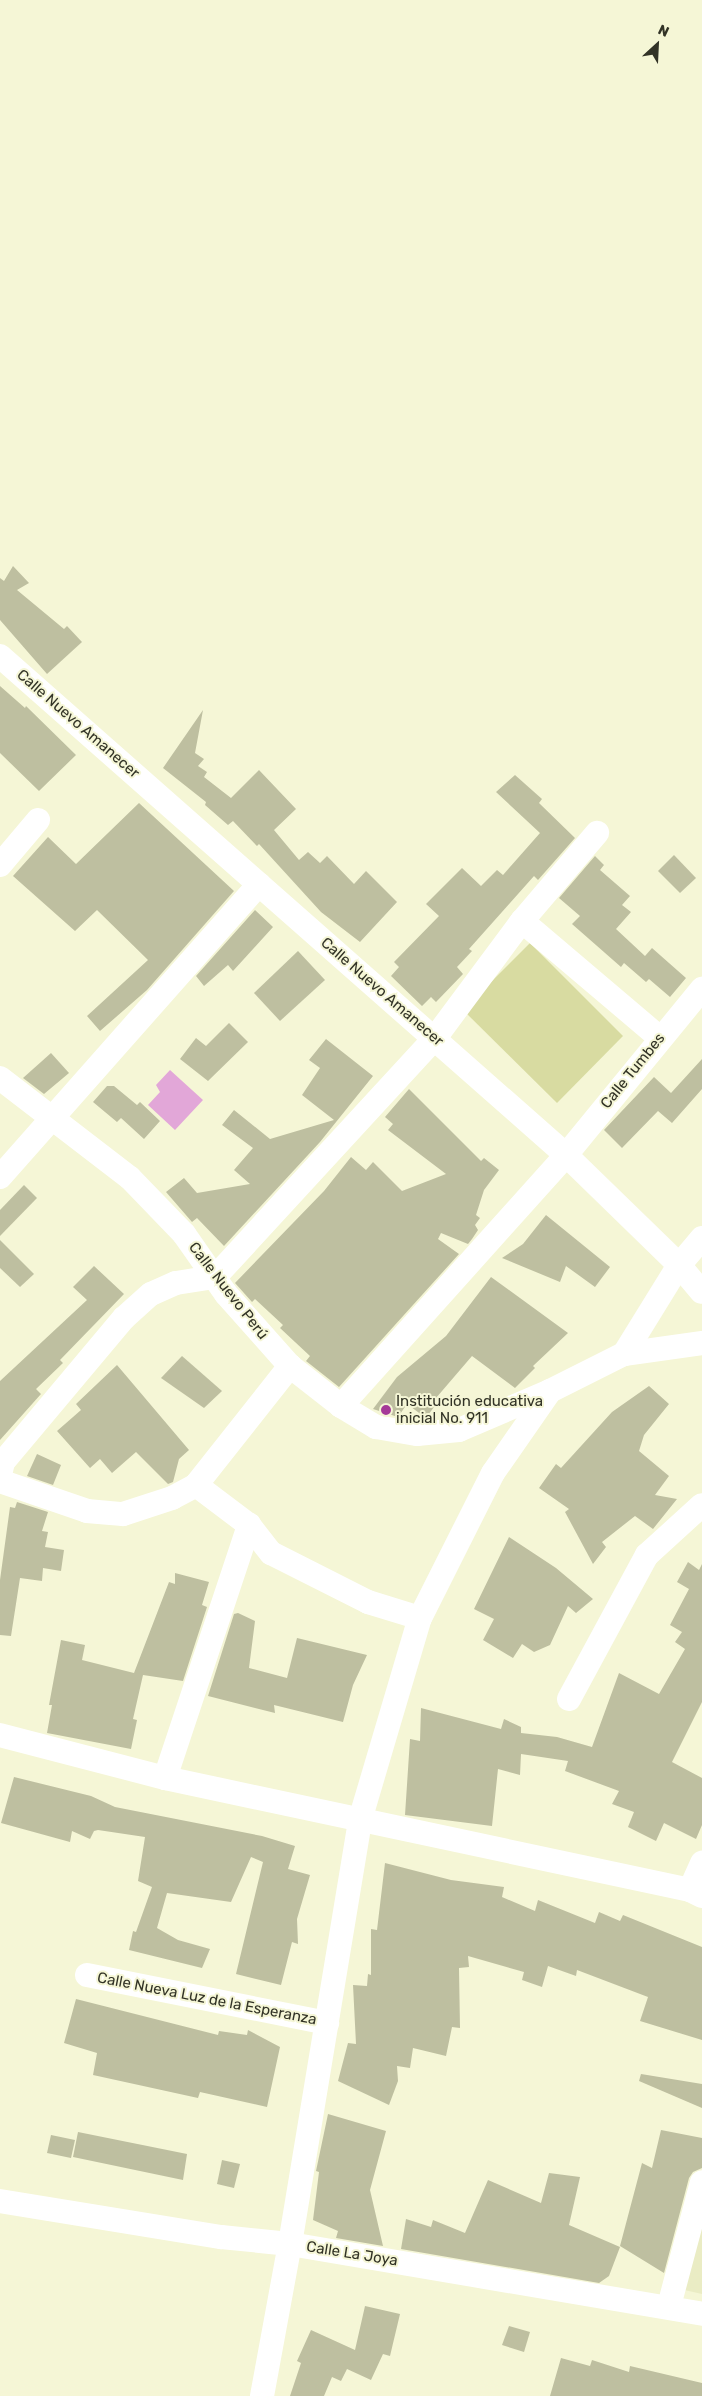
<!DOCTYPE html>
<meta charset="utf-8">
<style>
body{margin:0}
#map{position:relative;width:702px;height:2396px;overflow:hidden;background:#f5f6d6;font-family:Rubik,sans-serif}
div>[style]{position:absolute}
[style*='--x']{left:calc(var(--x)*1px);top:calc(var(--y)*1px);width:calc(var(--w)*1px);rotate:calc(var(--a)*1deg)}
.built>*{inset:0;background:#eaecc4}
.green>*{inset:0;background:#d8dba1}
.water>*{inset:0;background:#e2a7d8}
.building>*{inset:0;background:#bebfa0}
.minor>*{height:24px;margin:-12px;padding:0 12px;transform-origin:12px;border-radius:12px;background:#fff}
.dots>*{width:14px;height:14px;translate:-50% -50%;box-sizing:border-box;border:2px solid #f5f6d6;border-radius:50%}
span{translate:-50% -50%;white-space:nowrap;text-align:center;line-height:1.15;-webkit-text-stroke:4px #f5f6d6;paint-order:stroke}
.street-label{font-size:15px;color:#323326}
.poi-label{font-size:15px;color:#323326}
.left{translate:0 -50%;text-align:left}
.north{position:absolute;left:632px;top:20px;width:50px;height:50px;-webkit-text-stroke:4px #f5f6d6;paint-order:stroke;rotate:25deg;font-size:14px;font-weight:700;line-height:20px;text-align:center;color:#323326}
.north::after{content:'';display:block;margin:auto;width:18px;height:22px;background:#323326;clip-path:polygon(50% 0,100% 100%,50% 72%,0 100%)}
</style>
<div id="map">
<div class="built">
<div style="clip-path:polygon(702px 2194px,702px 2294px,680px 2289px)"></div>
</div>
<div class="green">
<div style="clip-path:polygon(530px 943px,623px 1036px,557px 1103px,463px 1010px)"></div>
</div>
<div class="water">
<div style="clip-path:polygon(170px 1070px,203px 1100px,175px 1130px,148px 1105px,160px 1092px,156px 1085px)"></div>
</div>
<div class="building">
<div style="clip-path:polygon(13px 566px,29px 583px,17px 590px,64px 629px,67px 626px,82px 642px,47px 674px,0 620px,0 578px,4px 581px)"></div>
<div style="clip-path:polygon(0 686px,25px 708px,26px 706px,76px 755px,39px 791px,0 753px)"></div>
<div style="clip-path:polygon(203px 710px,195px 753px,204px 759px,198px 766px,207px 772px,204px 777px,231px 798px,259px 770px,296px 809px,274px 830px,299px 860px,308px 852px,320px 863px,327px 856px,354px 884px,366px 871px,397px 902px,360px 942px,321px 912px,259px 844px,257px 846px,233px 821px,228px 825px,205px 805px,206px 802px,163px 768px)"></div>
<div style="clip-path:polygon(515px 775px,542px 799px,539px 803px,575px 838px,538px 880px,534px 876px,469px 949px,472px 951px,457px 967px,463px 974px,436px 1002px,431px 997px,422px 1006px,391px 976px,399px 967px,394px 962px,439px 916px,426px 904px,462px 868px,481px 886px,497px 870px,503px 875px,540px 833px,496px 792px)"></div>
<div style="clip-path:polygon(139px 803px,234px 891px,147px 990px,100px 1031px,87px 1016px,148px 960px,97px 910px,75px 931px,13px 876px,48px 837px,76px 864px)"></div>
<div style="clip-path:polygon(674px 855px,696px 878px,680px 893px,658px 871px)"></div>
<div style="clip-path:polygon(595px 856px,604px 865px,600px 870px,630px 896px,622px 905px,631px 912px,616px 929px,645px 956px,652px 948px,686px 978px,670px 997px,649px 979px,646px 982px,624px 963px,621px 967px,572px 924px,580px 916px,559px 898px)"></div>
<div style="clip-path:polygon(255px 910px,273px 927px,233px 971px,228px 965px,204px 986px,196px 976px)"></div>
<div style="clip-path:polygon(298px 951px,325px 980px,280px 1021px,254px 993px)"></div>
<div style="clip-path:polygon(229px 1023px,248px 1042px,208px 1081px,180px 1059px,196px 1038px,206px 1046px)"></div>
<div style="clip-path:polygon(326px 1039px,373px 1076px,320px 1142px,224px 1246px,197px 1218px,192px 1222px,166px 1192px,184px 1178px,197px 1193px,250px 1184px,234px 1170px,253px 1148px,222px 1125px,234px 1110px,270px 1139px,334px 1120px,302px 1095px,320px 1068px,309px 1060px)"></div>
<div style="clip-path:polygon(51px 1053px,69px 1073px,44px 1094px,23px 1078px)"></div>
<div style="clip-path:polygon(702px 1059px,702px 1089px,672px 1123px,658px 1111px,622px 1148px,604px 1130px,654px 1077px,671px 1093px)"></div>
<div style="clip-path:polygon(107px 1086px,114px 1086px,137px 1105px,140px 1102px,160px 1121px,144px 1139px,121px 1118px,117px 1122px,93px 1102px)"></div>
<div style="clip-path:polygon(409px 1089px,481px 1161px,484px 1158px,499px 1170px,484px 1190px,476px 1215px,480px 1218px,475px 1225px,478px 1230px,472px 1239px,468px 1244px,441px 1233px,438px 1239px,459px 1254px,339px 1387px,306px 1361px,310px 1356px,280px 1328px,283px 1325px,255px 1299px,252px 1302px,235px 1283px,324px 1191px,351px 1157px,366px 1170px,373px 1162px,402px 1191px,446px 1174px,388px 1130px,393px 1124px,385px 1117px)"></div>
<div style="clip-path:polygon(24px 1185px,37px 1198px,0 1236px,0 1210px)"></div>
<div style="clip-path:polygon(546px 1215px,610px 1267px,595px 1287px,566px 1266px,560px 1282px,502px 1258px,523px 1244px)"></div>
<div style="clip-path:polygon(0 1240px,34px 1274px,20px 1287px,0 1268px)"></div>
<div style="clip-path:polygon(94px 1266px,124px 1294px,60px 1360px,63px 1363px,36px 1389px,41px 1394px,0 1440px,0 1381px,87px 1300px,73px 1287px)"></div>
<div style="clip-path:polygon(491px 1277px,568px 1333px,533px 1366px,535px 1368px,515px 1388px,472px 1356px,436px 1398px,439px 1400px,426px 1418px,407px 1404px,398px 1417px,373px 1409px,397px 1377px,446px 1336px)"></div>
<div style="clip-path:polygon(182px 1356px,222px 1391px,204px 1408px,161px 1378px)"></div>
<div style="clip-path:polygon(117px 1365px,189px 1450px,179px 1459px,173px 1482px,168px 1484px,136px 1452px,112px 1473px,100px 1459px,90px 1468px,57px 1431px,81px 1410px,76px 1404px)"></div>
<div style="clip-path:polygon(649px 1386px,669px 1404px,644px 1435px,639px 1451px,669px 1476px,655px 1495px,677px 1499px,653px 1529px,635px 1516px,602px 1542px,606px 1547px,593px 1564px,565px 1512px,569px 1509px,539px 1488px,556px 1464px,561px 1468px,612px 1412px)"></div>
<div style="clip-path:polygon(37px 1454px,61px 1465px,53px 1485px,27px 1476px)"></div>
<div style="clip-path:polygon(17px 1502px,48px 1512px,42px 1531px,48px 1532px,45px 1547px,64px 1550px,61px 1571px,43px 1568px,42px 1581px,20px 1578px,11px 1636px,0 1635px,0 1580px,10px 1507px,15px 1508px)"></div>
<div style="clip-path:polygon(509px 1537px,556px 1568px,593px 1599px,576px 1613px,568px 1606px,550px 1645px,534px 1652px,522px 1644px,513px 1658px,483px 1640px,494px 1619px,474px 1609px)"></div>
<div style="clip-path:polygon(688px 1562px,699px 1570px,702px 1564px,702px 1702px,672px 1762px,702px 1778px,702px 1825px,696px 1839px,664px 1823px,656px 1841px,628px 1827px,634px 1812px,612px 1804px,619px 1791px,565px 1771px,568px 1761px,521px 1754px,520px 1775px,498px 1769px,492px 1826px,405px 1815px,410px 1739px,420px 1741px,421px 1708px,501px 1729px,504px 1719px,521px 1727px,521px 1733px,557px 1737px,592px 1747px,619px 1673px,659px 1694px,685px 1649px,675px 1642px,682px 1632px,670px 1625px,689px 1589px,677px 1582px)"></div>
<div style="clip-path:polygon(175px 1573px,209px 1582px,202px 1605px,207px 1607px,183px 1681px,143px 1675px,133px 1719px,137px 1720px,131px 1749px,47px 1733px,52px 1705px,49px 1705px,61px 1640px,85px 1645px,82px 1660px,134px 1673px,169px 1582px,175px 1584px)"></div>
<div style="clip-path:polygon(238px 1613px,255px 1621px,249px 1668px,287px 1678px,297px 1638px,367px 1655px,353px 1685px,343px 1722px,274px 1705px,275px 1713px,208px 1696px,234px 1614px)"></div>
<div style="clip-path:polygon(14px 1777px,91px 1796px,115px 1807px,262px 1836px,295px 1846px,288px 1869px,310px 1875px,297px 1919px,298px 1944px,292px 1942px,281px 1985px,236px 1974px,263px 1862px,251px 1857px,231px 1902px,167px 1893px,157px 1928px,178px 1940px,210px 1949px,202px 1968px,129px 1950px,133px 1931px,136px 1932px,152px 1887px,138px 1881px,145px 1837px,98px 1830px,94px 1831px,90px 1839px,72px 1831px,70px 1842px,1px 1823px)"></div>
<div style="clip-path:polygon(385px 1863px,451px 1880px,504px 1887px,502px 1897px,535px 1911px,538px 1900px,595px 1923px,599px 1912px,620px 1921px,623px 1915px,702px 1947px,702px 2040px,640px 2021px,648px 1997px,577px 1970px,576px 1976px,548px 1966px,542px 1987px,522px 1980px,524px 1972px,468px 1956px,469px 1967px,459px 1968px,460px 2028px,452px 2027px,446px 2056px,413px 2048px,410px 2068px,397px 2066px,398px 2081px,389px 2105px,338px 2081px,348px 2043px,356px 2044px,353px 1985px,367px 1986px,368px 1974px,371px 1975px,371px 1929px,377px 1930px)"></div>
<div style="clip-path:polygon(76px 1999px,218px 2035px,219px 2031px,247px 2035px,248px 2030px,280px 2047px,267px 2107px,200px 2092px,198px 2098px,93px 2075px,97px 2053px,64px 2043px)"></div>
<div style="clip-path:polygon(641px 2074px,702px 2084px,702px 2108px,639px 2081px)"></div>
<div style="clip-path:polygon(328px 2114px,386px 2131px,370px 2190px,383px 2246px,336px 2238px,338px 2231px,313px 2220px,319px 2172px,316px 2171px)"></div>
<div style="clip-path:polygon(661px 2130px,702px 2138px,702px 2168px,693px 2172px,689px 2178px,664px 2273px,620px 2246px,642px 2163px,652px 2168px)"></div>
<div style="clip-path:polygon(78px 2132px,187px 2154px,183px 2180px,73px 2157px)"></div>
<div style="clip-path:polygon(51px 2135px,75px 2140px,71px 2158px,47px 2153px)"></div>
<div style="clip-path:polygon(222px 2160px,240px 2164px,234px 2188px,217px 2184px)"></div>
<div style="clip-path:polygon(549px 2173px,580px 2177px,569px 2225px,620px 2247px,609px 2276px,599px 2283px,401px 2249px,406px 2219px,431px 2227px,433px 2220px,465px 2233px,488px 2180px,541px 2203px)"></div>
<div style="clip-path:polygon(365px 2306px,400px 2314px,390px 2356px,383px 2354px,371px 2380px,347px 2369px,341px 2381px,332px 2377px,324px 2396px,290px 2396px,301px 2363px,297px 2361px,311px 2330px,355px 2350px)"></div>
<div style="clip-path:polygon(509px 2326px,530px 2332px,524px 2352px,502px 2345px)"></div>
<div style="clip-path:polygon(561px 2358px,590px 2366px,592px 2360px,629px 2372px,630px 2366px,702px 2383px,702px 2396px,550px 2396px)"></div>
</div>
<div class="minor">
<div style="--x:0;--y:656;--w:755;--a:41.4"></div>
<div style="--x:566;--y:1155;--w:158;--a:44.2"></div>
<div style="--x:679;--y:1265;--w:105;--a:121.7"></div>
<div style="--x:0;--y:865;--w:59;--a:-49.8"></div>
<div style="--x:522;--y:921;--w:116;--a:-49.6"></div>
<div style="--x:0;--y:1078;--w:164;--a:37.6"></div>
<div style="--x:130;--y:1178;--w:78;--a:46"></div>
<div style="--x:184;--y:1234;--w:73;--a:55"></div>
<div style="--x:226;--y:1294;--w:96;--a:48.4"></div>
<div style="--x:290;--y:1366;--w:65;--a:38.1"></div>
<div style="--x:341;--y:1406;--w:41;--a:31"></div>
<div style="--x:376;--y:1427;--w:42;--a:9.7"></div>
<div style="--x:417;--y:1434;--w:42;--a:-5.4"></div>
<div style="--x:459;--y:1430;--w:99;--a:-23.2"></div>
<div style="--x:550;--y:1391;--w:83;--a:-26.6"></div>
<div style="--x:624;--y:1354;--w:79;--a:-8"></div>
<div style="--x:0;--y:1177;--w:391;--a:-48.5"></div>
<div style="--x:702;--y:1238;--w:35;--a:130"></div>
<div style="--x:679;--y:1265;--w:35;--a:50"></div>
<div style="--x:341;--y:1406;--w:337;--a:-48.1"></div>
<div style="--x:566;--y:1155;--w:215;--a:-50.7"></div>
<div style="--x:0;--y:1475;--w:13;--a:-77"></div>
<div style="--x:3;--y:1462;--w:188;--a:-50"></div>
<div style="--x:124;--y:1318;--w:36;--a:-42"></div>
<div style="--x:151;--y:1294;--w:27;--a:-24"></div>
<div style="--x:176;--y:1283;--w:39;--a:-9"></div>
<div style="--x:215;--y:1277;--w:325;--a:-47.4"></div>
<div style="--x:435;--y:1038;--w:146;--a:-53.4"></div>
<div style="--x:522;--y:921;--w:181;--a:40.3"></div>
<div style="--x:0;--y:1481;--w:92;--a:19"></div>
<div style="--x:87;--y:1511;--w:36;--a:5"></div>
<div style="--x:123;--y:1514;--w:52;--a:-18.1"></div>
<div style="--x:172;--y:1498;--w:27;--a:-28"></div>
<div style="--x:196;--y:1485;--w:66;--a:37"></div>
<div style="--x:249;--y:1525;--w:36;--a:52"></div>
<div style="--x:271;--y:1553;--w:109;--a:26.8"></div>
<div style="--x:368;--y:1602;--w:54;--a:17.1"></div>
<div style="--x:196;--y:1485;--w:152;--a:-51.7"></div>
<div style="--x:569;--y:1699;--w:164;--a:-61.6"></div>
<div style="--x:647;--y:1555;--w:74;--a:-42.3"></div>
<div style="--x:0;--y:1735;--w:171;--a:14.6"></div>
<div style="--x:165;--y:1778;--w:537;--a:12.04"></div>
<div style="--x:690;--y:1890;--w:13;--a:27"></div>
<div style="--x:165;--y:1778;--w:267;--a:-71.6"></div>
<div style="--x:690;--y:1890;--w:30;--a:-66"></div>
<div style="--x:87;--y:1975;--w:245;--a:11.3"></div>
<div style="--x:0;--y:2201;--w:224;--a:9.3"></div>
<div style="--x:221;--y:2237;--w:69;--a:5.8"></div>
<div style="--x:290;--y:2244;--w:418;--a:9.6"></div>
<div style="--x:669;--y:2306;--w:128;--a:-75.1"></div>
<div style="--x:262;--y:2396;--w:155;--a:-79.6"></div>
<div style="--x:290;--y:2244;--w:430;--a:-80.6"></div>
<div style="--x:360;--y:1820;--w:211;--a:-73.5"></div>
<div style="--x:420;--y:1618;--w:162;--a:-63.3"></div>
<div style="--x:493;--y:1473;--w:100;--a:-55.2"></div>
</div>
<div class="dots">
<div style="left:386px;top:1410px;background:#a53998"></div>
</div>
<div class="street-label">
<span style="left:78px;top:724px;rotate:41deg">Calle Nuevo Amanecer</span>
<span style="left:382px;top:992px;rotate:41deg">Calle Nuevo Amanecer</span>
<span style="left:633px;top:1071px;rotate:-51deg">Calle Tumbes</span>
<span style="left:228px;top:1291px;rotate:52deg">Calle Nuevo Perú</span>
<span style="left:207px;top:1999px;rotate:11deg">Calle Nueva Luz de la Esperanza</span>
<span style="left:352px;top:2254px;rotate:9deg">Calle La Joya</span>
</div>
<div class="poi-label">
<span class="left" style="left:396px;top:1410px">Institución educativa<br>inicial No. 911</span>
</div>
<div class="north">N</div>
</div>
